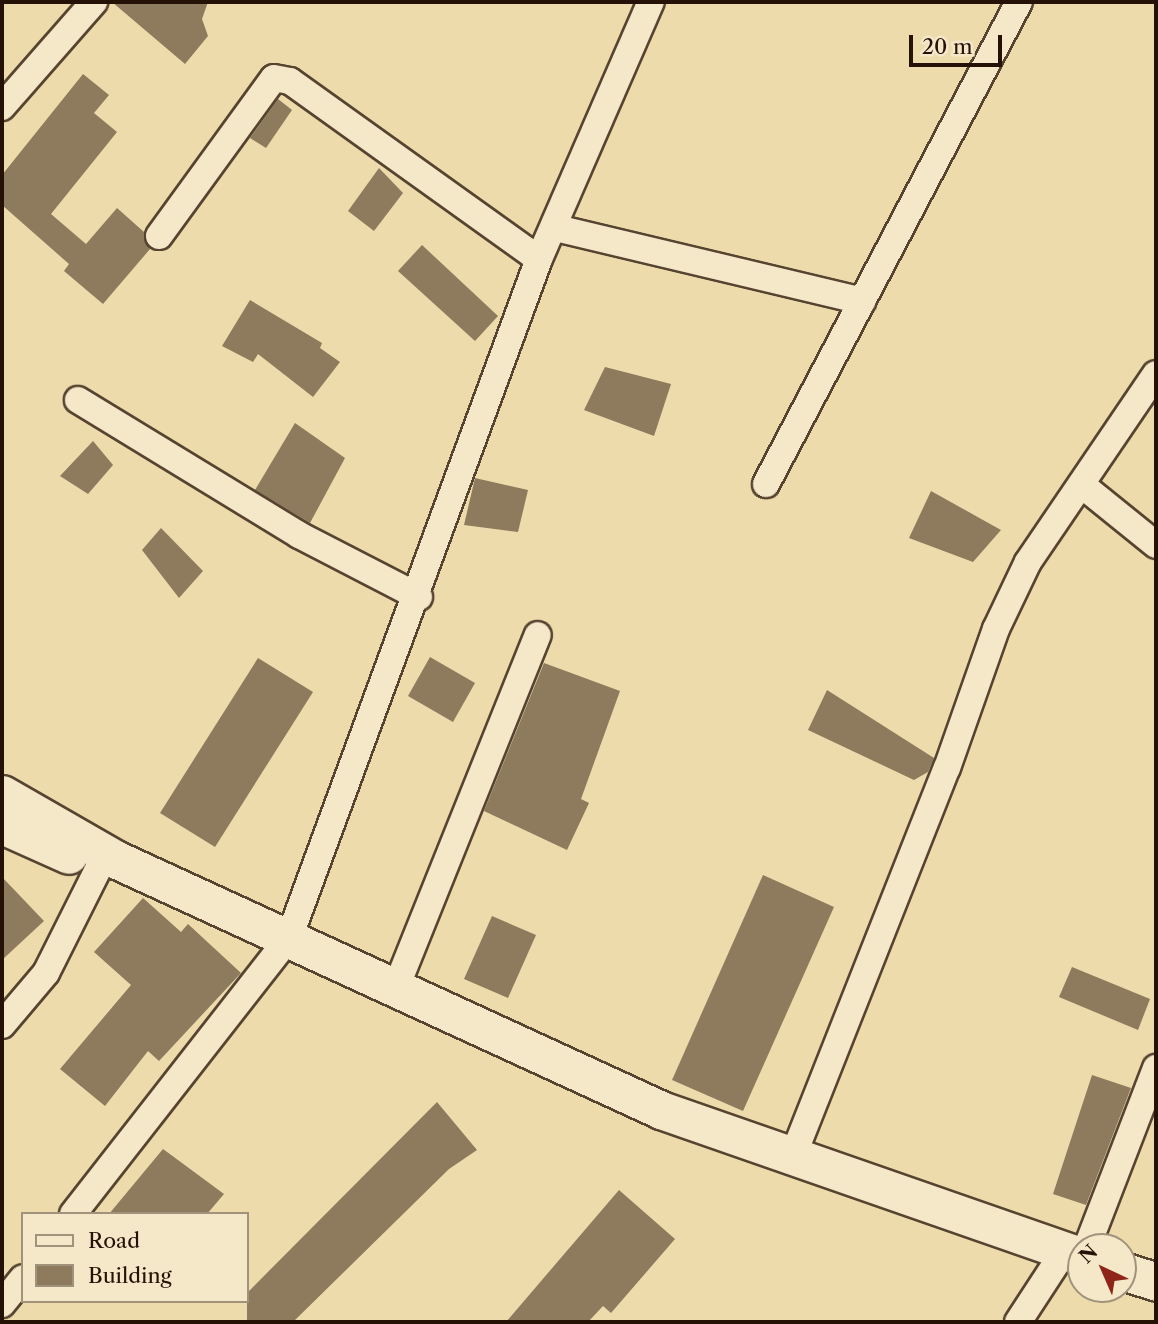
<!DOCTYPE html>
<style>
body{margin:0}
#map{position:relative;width:1158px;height:1324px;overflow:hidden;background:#eedbac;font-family:"Libre Caslon Text",serif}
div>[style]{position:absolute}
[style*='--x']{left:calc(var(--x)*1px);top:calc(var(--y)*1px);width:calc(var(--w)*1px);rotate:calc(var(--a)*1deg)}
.building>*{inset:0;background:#8e7a5c}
.roads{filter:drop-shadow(2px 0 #574430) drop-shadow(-2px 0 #574430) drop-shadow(0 2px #574430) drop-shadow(0 -2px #574430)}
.street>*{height:26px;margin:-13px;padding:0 13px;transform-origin:13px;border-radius:13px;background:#f4e8c9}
.secondary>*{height:37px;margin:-18.5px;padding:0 18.5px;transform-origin:18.5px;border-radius:18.5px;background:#f4e8c9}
span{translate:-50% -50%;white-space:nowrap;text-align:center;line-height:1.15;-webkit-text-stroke:6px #f4e8c9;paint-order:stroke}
.frame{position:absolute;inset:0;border:4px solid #251106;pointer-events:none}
.legend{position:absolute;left:21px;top:1212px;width:228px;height:91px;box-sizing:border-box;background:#f4e8c9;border:2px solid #a1927b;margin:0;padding:9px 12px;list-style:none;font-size:21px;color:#251106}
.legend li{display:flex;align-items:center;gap:14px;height:35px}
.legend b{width:35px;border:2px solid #a1927b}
.north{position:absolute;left:1067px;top:1233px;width:70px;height:70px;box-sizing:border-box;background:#f4e8c9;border:2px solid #a1927b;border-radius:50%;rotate:316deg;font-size:19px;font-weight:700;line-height:28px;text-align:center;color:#251106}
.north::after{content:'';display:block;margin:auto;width:24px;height:32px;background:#8f2418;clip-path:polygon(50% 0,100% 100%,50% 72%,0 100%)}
.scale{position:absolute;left:909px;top:35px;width:93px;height:32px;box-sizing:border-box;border:4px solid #251106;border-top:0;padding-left:9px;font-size:21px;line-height:24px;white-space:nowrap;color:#251106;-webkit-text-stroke:5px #f4e8c9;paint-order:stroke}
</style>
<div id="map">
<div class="building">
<div style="clip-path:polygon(112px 2px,208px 2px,202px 19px,208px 36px,185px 64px)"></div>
<div style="clip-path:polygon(83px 74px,109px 95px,94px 113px,117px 132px,51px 214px,86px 244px,117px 208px,144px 232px,150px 249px,103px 304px,64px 271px,69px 264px,2px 205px,2px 175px)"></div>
<div style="clip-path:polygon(278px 99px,292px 110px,266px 148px,250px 138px)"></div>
<div style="clip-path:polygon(379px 168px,403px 193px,374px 231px,348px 211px)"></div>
<div style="clip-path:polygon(422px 245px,498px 316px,475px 341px,398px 271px)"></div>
<div style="clip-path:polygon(250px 300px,322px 343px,320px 348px,340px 362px,313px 397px,258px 354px,253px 362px,222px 346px)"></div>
<div style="clip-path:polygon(605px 367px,671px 384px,654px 436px,584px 410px)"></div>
<div style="clip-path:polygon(295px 423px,345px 458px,310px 523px,255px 490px)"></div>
<div style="clip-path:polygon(93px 441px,113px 465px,88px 494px,60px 476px)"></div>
<div style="clip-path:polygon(475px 478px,528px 490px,518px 532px,464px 525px)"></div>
<div style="clip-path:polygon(931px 491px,1001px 530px,973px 562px,909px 538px)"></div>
<div style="clip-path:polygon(161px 528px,203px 571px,179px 598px,142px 550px)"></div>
<div style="clip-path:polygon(430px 657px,475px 683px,453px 722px,408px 696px)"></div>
<div style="clip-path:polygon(258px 658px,313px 692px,215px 847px,160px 813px)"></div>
<div style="clip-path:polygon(544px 663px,620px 691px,581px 799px,589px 803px,567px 850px,484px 811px)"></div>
<div style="clip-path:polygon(827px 690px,934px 758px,928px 772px,914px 780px,808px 730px)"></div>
<div style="clip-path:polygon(763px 875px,834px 907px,743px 1111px,672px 1080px)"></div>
<div style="clip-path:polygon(2px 877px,44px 921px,2px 960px)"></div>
<div style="clip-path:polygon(143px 898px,181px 932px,188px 924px,241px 973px,159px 1061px,148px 1051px,105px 1106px,60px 1069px,131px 985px,94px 952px)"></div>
<div style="clip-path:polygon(492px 916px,536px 935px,508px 998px,464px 979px)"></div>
<div style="clip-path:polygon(1072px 967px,1150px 999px,1138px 1030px,1059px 997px)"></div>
<div style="clip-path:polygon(1092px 1075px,1131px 1088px,1086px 1205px,1053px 1194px)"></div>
<div style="clip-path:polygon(437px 1102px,477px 1150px,449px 1169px,293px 1322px,247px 1322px,247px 1293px)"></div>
<div style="clip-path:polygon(163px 1149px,224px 1194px,207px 1214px,109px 1214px)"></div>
<div style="clip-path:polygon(619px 1190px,675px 1239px,611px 1313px,603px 1306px,588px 1322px,506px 1322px)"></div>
</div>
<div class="roads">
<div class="street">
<div style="--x:2;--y:107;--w:140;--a:-48.8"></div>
<div style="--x:556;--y:228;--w:315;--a:13.4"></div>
<div style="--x:159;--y:236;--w:195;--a:-54"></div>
<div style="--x:274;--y:78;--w:16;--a:11"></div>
<div style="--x:290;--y:81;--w:306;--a:35.6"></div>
<div style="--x:78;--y:400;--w:259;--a:31.4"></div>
<div style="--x:299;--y:535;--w:135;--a:27.3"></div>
<div style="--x:766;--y:484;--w:544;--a:-62.31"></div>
<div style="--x:1082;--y:485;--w:95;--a:39"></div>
<div style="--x:397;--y:985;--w:377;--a:-68.1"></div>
<div style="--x:2;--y:1025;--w:68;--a:-49.8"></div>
<div style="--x:46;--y:973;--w:121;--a:-63.4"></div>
<div style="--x:793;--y:1156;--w:417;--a:-68.4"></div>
<div style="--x:947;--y:768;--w:147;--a:-70.6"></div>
<div style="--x:996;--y:629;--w:74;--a:-64.5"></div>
<div style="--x:1028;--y:562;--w:227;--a:-55.8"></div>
<div style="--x:73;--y:1214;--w:350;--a:-52"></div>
<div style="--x:289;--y:938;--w:724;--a:-69.79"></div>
<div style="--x:539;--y:259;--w:280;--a:-66.5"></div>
<div style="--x:1087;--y:1247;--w:192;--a:-68.9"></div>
<div style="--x:2;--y:1304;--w:33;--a:-51"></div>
<div style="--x:1018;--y:1322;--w:86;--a:-56.9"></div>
</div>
<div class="secondary">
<div style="--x:2;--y:794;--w:133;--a:29.9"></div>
<div style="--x:117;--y:860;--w:599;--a:24.68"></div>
<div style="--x:661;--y:1110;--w:445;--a:19.2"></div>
<div style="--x:2;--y:825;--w:73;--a:24.1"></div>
<div style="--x:1123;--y:1271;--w:35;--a:18"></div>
</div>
</div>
<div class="frame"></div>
<ul class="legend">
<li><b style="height:9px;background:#f4e8c9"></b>Road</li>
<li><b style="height:19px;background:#8e7a5c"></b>Building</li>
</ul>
<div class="north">N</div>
<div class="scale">20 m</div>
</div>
